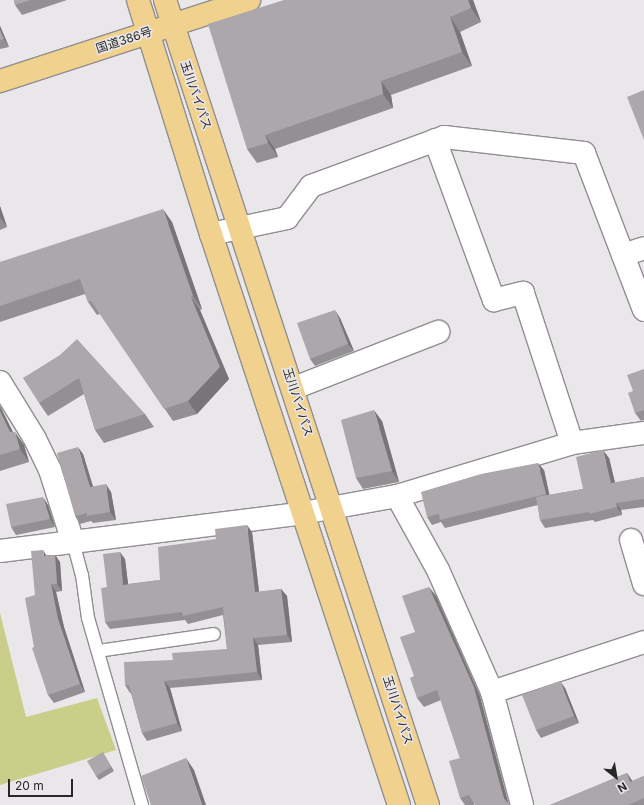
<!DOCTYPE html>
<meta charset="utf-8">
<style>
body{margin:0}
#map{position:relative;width:644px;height:805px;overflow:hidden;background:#eae7eb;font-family:Inter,"Noto Sans JP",sans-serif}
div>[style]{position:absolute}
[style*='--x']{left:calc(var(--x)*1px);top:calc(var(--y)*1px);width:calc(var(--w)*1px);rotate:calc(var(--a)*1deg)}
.green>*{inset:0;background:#c9cf88}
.roads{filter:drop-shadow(1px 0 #918e91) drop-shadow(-1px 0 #918e91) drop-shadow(0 1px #918e91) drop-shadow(0 -1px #918e91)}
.lane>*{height:12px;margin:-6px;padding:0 6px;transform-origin:6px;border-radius:6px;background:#fff}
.street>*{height:22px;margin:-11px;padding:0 11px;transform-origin:11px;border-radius:11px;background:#fff}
.highway>*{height:22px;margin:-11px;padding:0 11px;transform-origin:11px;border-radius:11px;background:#f0d28e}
.wall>*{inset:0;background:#939093}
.shaded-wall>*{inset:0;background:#787578}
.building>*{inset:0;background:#aba7ab}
span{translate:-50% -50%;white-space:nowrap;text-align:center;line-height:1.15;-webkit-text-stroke:3px #eae7eb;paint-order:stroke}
.street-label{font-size:12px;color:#282728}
.north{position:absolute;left:596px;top:757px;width:40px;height:40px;-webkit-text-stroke:3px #eae7eb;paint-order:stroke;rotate:149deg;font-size:11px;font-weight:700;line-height:16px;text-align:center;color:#282728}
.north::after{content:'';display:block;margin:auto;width:14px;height:18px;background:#282728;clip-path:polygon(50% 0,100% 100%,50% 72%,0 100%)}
.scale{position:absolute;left:8px;top:779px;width:65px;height:18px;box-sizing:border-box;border:2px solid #282728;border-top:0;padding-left:5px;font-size:12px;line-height:14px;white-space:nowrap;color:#282728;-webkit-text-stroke:3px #eae7eb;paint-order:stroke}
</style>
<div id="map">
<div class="green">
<div style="clip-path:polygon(0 613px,26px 717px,97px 698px,116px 750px,0 785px)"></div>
</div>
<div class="roads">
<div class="lane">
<div style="--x:73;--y:542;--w:34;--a:75"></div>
<div style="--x:82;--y:575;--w:43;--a:82.1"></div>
<div style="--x:88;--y:618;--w:195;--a:73.9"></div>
<div style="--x:98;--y:651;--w:117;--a:-8.3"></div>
</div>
<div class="street">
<div style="--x:435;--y:140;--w:171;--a:69.8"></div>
<div style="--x:494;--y:300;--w:30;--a:-14"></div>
<div style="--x:523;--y:293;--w:158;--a:71.9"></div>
<div style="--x:211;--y:234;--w:78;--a:-11.9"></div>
<div style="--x:287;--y:218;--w:40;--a:-53"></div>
<div style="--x:311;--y:186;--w:142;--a:-20.2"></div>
<div style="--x:444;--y:137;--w:141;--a:6.5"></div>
<div style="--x:584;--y:153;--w:168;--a:69.1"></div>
<div style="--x:623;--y:255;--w:22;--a:-18"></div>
<div style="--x:0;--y:382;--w:67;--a:58.4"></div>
<div style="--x:35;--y:439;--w:34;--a:64"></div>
<div style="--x:50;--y:470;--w:76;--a:72.3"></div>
<div style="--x:294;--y:388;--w:155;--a:-21.3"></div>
<div style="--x:397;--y:496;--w:183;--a:-16.8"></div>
<div style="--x:572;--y:443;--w:73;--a:-7.9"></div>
<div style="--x:631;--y:540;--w:46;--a:73.5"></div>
<div style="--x:0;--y:551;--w:305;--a:-7.1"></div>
<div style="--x:303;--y:513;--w:96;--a:-10.3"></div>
<div style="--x:397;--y:496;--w:85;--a:61"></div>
<div style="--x:438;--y:570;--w:133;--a:66.1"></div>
<div style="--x:492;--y:692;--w:117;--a:75.1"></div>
<div style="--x:492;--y:692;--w:160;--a:-18.2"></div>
</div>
<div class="highway">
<div style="--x:138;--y:0;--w:245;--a:72.7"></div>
<div style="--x:211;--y:234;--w:601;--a:71.78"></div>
<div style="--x:165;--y:0;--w:847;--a:71.91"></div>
<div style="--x:0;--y:81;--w:262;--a:-18"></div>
</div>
</div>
<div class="wall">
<div style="clip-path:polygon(14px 0,67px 0,22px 15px,15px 5px)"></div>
<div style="clip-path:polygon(284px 0,473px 0,481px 22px,460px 32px,472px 66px,391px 95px,393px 108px,275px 149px,278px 157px,257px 163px,247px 149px)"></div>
<div style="clip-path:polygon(0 26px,9px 47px,0 49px)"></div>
<div style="clip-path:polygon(0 206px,7px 227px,0 230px)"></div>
<div style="clip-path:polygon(172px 222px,202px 309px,200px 310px,229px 379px,197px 414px,173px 421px,100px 314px,97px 315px,88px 302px,85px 294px,0 322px,0 262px)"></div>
<div style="clip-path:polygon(340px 318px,354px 351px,315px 366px,310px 359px)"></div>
<div style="clip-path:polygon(60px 355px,145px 414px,154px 427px,104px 443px,95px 430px,84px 394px,48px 416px,39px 403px)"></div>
<div style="clip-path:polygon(644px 369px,644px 420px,641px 421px,635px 413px,633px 391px)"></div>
<div style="clip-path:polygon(0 406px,13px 432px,24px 445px,29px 462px,0 471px)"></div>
<div style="clip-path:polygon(382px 421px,399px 482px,363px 489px,356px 478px)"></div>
<div style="clip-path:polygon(83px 454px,93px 486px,111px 492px,116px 520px,93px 523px,91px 521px,80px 524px,75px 516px)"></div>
<div style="clip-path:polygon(609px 458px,615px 483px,644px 477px,644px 507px,621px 510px,622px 515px,595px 522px,593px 520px,545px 528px,540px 520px,538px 505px,445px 528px,441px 522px,432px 525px,427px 517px,544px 470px,549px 495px,583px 489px)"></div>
<div style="clip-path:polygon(48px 505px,55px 527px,16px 535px,11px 527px)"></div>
<div style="clip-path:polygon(252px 532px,259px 592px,281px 589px,287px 596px,292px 642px,258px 645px,262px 680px,170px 688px,182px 731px,147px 741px,142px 733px,131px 693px,130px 693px,125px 685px,173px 660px,227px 649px,223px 615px,188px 624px,185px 620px,110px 629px,105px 622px,107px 587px,125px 559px,128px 584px,160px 580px,216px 539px)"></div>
<div style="clip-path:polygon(47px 555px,55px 555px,60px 562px,62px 591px,56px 592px,64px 627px,85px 692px,54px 703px,48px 695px,34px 647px,35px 595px)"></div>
<div style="clip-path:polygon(436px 596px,480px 696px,474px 805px,465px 805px,460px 798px,460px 758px,441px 700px,424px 707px,417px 698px,414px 676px,415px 632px)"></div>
<div style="clip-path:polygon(565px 688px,579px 723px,541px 738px,536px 730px)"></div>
<div style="clip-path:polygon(105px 756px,114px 771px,99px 780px,96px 776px)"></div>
<div style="clip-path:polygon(627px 773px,632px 781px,644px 776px,644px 805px,550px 805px)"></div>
</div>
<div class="shaded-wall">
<div style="clip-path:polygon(468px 0,473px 0,481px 22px,471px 8px)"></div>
<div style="clip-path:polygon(450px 17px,460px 32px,472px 66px,462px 52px)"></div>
<div style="clip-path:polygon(0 26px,9px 47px,4px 39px,0 30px)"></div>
<div style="clip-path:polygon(381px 81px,391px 95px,393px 108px,383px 94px)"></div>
<div style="clip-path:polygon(265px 135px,275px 149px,278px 157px,268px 143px)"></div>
<div style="clip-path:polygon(0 206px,7px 227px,0 217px)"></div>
<div style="clip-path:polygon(163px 209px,172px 222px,202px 309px,193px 296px)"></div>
<div style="clip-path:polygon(191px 297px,200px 310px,229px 379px,197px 414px,188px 401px)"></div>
<div style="clip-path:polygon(335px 310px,340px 318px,354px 351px,348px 344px)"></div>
<div style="clip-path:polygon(0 406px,1px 408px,19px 445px,10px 432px,0 411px)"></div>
<div style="clip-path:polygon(374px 410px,382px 421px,399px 482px,392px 471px)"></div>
<div style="clip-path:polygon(15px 432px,24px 445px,29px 462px,20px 449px)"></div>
<div style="clip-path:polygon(78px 447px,83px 454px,95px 494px,90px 487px)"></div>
<div style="clip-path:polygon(603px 450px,609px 458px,617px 491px,611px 483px)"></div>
<div style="clip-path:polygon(538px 463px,544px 470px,551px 502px,546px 494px)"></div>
<div style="clip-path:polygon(106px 484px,111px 492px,116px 520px,110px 512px)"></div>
<div style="clip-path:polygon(43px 497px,48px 505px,55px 527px,50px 519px)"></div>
<div style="clip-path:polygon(616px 503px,621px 510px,622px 515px,617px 507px)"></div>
<div style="clip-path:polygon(247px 525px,252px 532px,260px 600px,255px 592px)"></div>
<div style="clip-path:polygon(43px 550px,48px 558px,44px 556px)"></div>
<div style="clip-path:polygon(120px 552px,125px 559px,129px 592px,123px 585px)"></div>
<div style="clip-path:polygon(55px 555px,60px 562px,62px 591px,57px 584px)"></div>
<div style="clip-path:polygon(51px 584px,56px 592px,64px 627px,85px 692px,80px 684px,58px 619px)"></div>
<div style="clip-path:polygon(429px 587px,436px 596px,480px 696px,509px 805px,504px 799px)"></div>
<div style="clip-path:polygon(281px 589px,287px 596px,292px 642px,287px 635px)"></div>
<div style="clip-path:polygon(253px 638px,258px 645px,262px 680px,257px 672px)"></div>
<div style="clip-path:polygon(164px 681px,170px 688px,182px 731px,177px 723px)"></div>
<div style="clip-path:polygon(560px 681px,565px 688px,579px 723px,574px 716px)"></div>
<div style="clip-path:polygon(186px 758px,194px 770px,206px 805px,202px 805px)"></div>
<div style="clip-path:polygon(627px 773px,633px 782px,630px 782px)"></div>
</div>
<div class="building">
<div style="clip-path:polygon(14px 0,31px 0,15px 5px)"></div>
<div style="clip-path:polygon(284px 0,468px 0,471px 8px,450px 17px,462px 52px,381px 81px,383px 94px,265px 135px,268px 143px,247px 149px,208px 24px)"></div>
<div style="clip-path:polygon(0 30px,4px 39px,0 40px)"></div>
<div style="clip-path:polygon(644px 90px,644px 140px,627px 97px)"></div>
<div style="clip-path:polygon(163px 209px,193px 296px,191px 297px,220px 367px,188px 401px,164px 409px,91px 301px,88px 302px,80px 279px,0 306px,0 262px)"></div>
<div style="clip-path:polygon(335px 310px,348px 344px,310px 359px,297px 323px)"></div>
<div style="clip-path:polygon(77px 339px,145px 414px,95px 430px,79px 378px,39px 403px,23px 378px,60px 355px)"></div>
<div style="clip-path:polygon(644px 369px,644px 410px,635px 413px,628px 393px,633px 391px,627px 375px)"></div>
<div style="clip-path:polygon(374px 410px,392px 471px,356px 478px,341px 420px)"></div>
<div style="clip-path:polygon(0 411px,10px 432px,15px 432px,20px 449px,0 455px)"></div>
<div style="clip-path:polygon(78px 447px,90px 487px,106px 484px,110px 512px,87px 516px,87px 513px,75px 516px,57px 453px)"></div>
<div style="clip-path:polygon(603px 450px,611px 483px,644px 477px,644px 499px,616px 503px,617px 507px,589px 514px,589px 512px,540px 520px,536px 497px,583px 489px,576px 457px)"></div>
<div style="clip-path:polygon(538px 463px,546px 494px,440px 520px,439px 514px,427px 517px,421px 492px,481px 474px)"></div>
<div style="clip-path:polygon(43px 497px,50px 519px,11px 527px,6px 504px)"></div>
<div style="clip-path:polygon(247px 525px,255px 592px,281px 589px,287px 635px,253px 638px,257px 672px,164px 681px,177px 723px,142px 733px,129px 685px,125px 685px,124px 662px,173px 660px,172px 653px,227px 649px,223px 607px,183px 616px,182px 612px,105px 622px,101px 588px,107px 587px,103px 554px,120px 552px,123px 585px,160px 580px,158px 547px,216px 539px,215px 529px)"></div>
<div style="clip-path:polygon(43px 550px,44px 556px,55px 555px,57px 584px,51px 584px,58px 619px,80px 684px,48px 695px,32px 648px,34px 647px,25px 598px,35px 595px,31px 551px)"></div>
<div style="clip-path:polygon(429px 587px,474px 687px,504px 799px,510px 805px,475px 805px,469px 795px,460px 798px,449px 761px,460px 758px,437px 690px,417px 698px,410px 678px,414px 676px,400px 637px,415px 632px,402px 596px)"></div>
<div style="clip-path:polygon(560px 681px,574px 716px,536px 730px,522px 695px)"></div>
<div style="clip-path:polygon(103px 752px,111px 767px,96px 776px,87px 761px)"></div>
<div style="clip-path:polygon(186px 758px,202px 805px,151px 805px,141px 776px)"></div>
<div style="clip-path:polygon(627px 773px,630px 782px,644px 776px,644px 798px,628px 805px,550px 805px)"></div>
</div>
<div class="street-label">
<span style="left:124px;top:40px;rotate:-18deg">国道386号</span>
<span style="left:196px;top:95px;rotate:71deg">玉川バイパス</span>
<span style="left:298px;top:402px;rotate:72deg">玉川バイパス</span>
<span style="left:398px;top:710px;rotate:72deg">玉川バイパス</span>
</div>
<div class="north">N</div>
<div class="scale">20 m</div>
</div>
